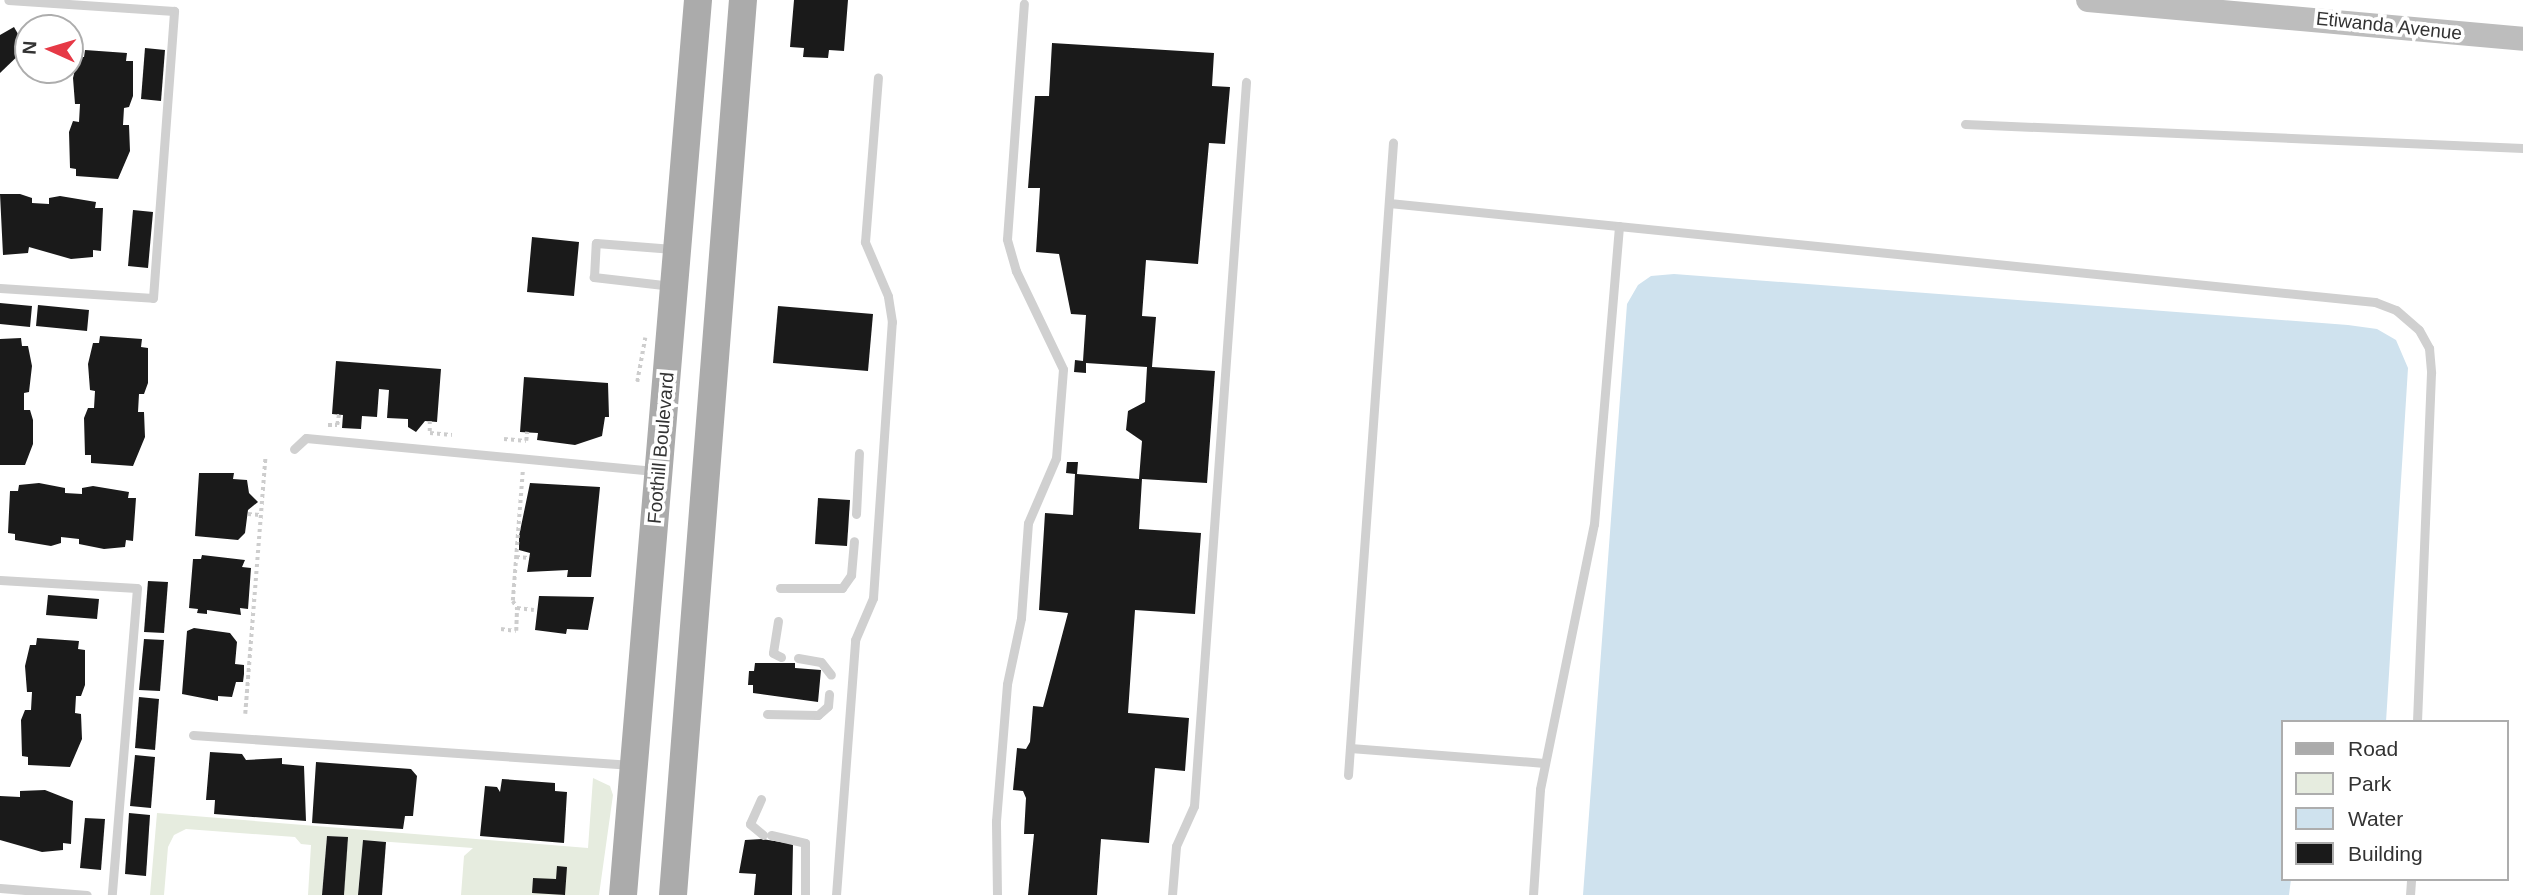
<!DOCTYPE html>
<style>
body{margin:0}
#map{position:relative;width:2523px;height:895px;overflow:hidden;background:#fff;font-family:Helvetica,sans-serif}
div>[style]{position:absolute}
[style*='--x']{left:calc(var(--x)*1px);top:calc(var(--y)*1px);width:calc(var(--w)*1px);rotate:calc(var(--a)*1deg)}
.green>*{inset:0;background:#e6ecdf}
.water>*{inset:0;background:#cfe2ee}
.building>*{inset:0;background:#1a1a1a}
.path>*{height:3.5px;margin-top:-1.75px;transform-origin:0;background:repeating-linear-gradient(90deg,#cdcdcd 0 3.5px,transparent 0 7px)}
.lane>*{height:9px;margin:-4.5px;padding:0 4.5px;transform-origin:4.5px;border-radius:4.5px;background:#d0d0d0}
.secondary>*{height:24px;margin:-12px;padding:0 12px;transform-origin:12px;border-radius:12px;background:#bdbdbd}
.primary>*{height:28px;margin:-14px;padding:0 14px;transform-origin:14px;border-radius:14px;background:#ababab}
span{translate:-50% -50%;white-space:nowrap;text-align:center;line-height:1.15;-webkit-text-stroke:7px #fff;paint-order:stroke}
.street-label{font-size:19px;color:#333}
.legend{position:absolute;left:2281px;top:720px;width:228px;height:161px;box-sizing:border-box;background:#fff;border:2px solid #adadad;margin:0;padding:9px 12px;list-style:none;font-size:21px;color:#333}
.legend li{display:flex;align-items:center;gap:14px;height:35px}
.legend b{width:35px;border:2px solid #adadad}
.north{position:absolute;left:14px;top:14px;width:70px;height:70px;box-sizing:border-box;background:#fff;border:2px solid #adadad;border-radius:50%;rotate:274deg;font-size:19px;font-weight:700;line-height:28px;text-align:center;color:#333}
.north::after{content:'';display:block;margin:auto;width:24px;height:32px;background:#e63946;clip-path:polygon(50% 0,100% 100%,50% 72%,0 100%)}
</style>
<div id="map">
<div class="green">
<div style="clip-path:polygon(593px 778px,610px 786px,613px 795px,599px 895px,461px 895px,464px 856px,473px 848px,363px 840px,358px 895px,344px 895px,347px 837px,327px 836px,322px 895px,308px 895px,311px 845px,301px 844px,295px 837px,186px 829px,174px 835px,168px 847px,164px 895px,150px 895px,157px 813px,588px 848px)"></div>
</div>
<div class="water">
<div style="clip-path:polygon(1674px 274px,2348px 325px,2377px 329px,2396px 340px,2408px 368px,2386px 722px,2283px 722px,2283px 879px,2291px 879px,2289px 895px,1583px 895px,1627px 304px,1638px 285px,1651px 276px)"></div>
</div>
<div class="building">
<div style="clip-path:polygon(794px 0,848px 0,844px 51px,829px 50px,828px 58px,803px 57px,804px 48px,790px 47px)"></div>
<div style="clip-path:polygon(14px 27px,26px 48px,0 73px,0 35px)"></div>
<div style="clip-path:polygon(1052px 43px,1214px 53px,1212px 86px,1230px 87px,1225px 144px,1209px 143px,1198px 264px,1146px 260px,1142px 316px,1156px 317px,1152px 367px,1215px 371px,1207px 483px,1142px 479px,1139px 529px,1201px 533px,1195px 614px,1135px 610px,1128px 713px,1189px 718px,1185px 771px,1155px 768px,1149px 843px,1101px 839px,1097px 895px,1028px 895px,1034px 834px,1024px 834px,1026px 798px,1023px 791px,1013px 790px,1017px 748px,1026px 749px,1030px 742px,1033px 706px,1043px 707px,1068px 613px,1039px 610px,1045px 513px,1073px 515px,1075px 474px,1066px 473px,1067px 462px,1078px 462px,1077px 474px,1139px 479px,1142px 441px,1126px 430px,1128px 411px,1145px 402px,1147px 367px,1086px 363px,1086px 373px,1074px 372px,1075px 360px,1083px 361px,1086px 315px,1071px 314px,1059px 254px,1036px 252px,1040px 188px,1028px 188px,1035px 96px,1049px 96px)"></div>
<div style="clip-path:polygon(145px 48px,165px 50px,161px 101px,141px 99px)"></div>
<div style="clip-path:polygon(85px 50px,127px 53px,126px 61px,133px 61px,133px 96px,129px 107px,124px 108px,123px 125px,129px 125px,130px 151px,118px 179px,76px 176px,76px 169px,70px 168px,69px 132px,73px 121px,79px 122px,80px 104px,75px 104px,73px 78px,78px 57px,84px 57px)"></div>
<div style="clip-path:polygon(0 194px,20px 194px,32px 198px,32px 203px,49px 204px,49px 198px,60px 196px,96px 202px,95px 208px,103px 208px,101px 251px,93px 250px,93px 257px,71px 259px,29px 247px,28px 253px,3px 255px)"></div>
<div style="clip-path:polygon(133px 210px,153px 212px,148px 268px,128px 266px)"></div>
<div style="clip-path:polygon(532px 237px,579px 242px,574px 296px,527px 292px)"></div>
<div style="clip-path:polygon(0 303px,32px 306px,30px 327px,0 324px)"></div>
<div style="clip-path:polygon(38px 305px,89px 310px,87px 331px,36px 326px)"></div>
<div style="clip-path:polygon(778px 306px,873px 314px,868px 371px,773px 363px)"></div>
<div style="clip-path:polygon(100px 336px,142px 339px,141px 347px,148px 348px,148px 383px,144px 394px,139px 394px,138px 412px,144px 412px,145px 437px,133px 466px,91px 463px,91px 455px,85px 455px,84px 418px,88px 408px,94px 408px,95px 391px,90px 390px,88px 364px,93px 343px,99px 343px)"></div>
<div style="clip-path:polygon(21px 338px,22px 346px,28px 346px,32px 366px,29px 392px,24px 393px,24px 410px,30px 410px,33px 420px,33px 444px,25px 465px,0 465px,0 339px)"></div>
<div style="clip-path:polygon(336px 361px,441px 369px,437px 422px,425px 421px,416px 432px,408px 427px,408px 419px,387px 418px,389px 390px,379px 389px,377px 417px,362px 416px,361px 429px,342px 428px,343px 415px,332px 414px)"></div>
<div style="clip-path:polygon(524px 377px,608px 383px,609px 417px,605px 417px,602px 436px,575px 445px,537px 440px,538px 433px,520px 432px)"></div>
<div style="clip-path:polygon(199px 473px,234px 473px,233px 479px,247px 480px,249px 493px,258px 502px,248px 510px,245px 533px,238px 540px,195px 536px)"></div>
<div style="clip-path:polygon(39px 483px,65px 488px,65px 493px,82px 494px,82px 488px,93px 486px,129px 492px,128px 498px,136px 498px,133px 541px,126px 540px,125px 547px,104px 549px,79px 544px,79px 539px,61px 537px,61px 543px,51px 546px,15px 540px,15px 534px,8px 533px,10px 491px,18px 491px,19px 485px)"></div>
<div style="clip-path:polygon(530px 483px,600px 487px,591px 577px,567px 577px,568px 570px,527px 572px,530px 553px,519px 550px,519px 536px)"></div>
<div style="clip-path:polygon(818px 498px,850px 500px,847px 546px,815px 544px)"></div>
<div style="clip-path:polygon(202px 555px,245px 560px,242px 567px,251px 568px,248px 609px,240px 608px,241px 615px,207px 610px,207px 614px,197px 613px,198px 609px,189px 608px,193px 559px,201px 559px)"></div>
<div style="clip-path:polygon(148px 581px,168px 582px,164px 633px,144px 632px)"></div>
<div style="clip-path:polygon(48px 595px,99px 599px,97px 619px,46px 615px)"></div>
<div style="clip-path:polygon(539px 596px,594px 597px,588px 630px,567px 629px,566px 634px,535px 630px)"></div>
<div style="clip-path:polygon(194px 628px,230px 633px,237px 642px,235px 664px,244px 665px,244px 674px,243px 682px,236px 682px,232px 697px,218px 696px,218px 701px,182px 694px,187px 631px)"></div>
<div style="clip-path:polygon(37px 638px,79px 641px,78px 649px,85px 650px,85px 685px,81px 696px,76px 696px,75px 713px,81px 714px,82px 739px,70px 767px,28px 765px,28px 757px,22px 756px,21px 720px,25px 710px,31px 710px,32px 692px,27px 692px,25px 666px,30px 645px,36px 645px)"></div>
<div style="clip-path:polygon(144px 639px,164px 640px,160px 691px,139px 690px)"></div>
<div style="clip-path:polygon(755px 663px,795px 663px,795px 668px,821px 670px,818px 702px,753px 693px,753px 685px,748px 685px,749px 671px,754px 671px)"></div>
<div style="clip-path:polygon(139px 697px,159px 699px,155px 750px,135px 748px)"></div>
<div style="clip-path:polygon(210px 752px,242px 754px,246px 760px,282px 758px,282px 764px,304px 766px,306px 821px,214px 814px,215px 800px,206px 800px)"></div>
<div style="clip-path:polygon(135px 755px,155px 757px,151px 808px,130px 806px)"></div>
<div style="clip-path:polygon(316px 762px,411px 769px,417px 776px,413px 816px,405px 816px,403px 829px,312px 823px)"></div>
<div style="clip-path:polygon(502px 779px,555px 783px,555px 791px,567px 792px,564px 843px,480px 836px,485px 786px,497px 787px,500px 792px)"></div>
<div style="clip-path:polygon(45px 790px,73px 801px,71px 844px,63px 843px,63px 850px,42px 852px,0 840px,0 796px,20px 797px,20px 791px)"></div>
<div style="clip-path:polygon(129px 813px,150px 815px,146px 876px,125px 874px)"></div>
<div style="clip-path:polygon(85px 818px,105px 819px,101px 870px,80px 868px)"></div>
<div style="clip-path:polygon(327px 836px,348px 837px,344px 895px,322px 895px)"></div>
<div style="clip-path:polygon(762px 839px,793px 844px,792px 895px,754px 895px,756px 874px,739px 873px,745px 840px)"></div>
<div style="clip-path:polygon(363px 840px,386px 842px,382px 895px,358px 895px)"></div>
<div style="clip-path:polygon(557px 866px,567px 867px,565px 895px,532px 893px,533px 878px,556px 879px)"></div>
</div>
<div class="path">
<div style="--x:637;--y:382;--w:45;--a:-79.7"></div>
<div style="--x:430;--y:421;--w:12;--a:90"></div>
<div style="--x:430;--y:433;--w:22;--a:5"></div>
<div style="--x:328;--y:425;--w:9;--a:0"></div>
<div style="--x:337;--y:425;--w:11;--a:-80"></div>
<div style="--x:504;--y:439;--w:22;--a:5"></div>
<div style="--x:526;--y:441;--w:9;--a:-84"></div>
<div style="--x:523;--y:472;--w:129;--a:94.4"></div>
<div style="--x:513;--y:601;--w:8;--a:60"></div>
<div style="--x:517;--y:608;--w:17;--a:7"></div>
<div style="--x:248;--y:514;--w:12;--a:5"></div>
<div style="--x:516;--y:557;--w:14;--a:4"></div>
<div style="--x:501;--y:629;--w:15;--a:8"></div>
<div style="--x:516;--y:631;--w:23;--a:-88"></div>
<div style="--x:245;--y:714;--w:257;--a:-85.5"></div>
</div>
<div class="lane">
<div style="--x:1965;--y:124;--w:559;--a:2.46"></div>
<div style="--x:1389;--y:203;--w:991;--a:5.73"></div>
<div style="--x:2375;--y:302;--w:22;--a:21"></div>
<div style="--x:2396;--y:310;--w:30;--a:41"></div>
<div style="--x:2419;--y:330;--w:21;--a:61"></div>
<div style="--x:2429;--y:348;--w:25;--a:85"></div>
<div style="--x:2431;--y:373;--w:349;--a:92.3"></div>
<div style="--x:672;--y:286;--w:79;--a:-173.4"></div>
<div style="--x:594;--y:277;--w:34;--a:-87"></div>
<div style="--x:596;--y:243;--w:77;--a:4.5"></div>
<div style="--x:0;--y:288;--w:153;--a:3.7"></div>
<div style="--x:153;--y:298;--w:288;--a:-85.8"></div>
<div style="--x:174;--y:11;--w:166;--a:-176.2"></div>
<div style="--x:294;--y:449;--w:16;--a:-43"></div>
<div style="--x:306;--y:438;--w:350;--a:5.4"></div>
<div style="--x:856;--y:514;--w:61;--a:-87.2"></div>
<div style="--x:0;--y:580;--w:137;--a:3.3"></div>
<div style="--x:137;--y:588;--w:308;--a:94.7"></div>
<div style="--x:780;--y:588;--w:62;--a:0"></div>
<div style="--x:842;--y:588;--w:16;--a:-55"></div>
<div style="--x:851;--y:575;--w:34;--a:-85"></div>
<div style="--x:778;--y:621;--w:32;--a:99"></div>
<div style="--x:773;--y:653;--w:9;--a:27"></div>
<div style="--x:798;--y:658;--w:23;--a:10"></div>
<div style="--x:821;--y:662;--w:16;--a:52"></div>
<div style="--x:767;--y:714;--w:51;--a:1.1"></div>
<div style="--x:818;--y:715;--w:13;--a:-42"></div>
<div style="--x:828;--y:706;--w:12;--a:-85"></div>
<div style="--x:193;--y:735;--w:440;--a:3.9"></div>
<div style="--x:1350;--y:748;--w:195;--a:4.4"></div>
<div style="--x:1348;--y:775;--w:634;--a:-85.93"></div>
<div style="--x:761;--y:799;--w:27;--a:114"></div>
<div style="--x:750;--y:824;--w:17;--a:40"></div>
<div style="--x:771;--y:835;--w:35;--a:13"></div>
<div style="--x:805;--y:843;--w:52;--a:90"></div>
<div style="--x:0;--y:888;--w:87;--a:4.6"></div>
<div style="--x:836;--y:895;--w:256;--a:-85.7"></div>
<div style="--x:855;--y:640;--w:46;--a:-66.8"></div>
<div style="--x:873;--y:598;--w:277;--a:-86.1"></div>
<div style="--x:892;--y:322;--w:26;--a:-99"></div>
<div style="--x:888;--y:296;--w:59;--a:-113.1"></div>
<div style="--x:865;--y:242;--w:165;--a:-85.5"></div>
<div style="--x:997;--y:895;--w:74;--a:-90.8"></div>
<div style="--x:996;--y:821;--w:137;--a:-85.4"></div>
<div style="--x:1007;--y:684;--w:67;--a:-78"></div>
<div style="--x:1021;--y:618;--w:95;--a:-85.8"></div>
<div style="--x:1028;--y:523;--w:71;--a:-66.7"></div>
<div style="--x:1056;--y:458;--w:89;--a:-85.5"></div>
<div style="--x:1063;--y:369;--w:109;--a:-115.6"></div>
<div style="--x:1016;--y:271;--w:33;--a:-106"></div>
<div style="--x:1007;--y:239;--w:236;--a:-85.9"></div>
<div style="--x:1172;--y:895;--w:49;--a:-85.3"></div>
<div style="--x:1176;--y:846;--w:44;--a:-65.8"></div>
<div style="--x:1194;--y:806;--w:726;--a:-85.89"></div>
<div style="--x:1533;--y:895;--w:106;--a:-86.2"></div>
<div style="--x:1540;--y:789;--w:270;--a:-78.5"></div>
<div style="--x:1594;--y:524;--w:299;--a:-85.2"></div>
<div style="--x:2410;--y:895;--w:16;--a:-86"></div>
</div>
<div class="secondary">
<div style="--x:2088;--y:0;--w:437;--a:5.1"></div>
</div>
<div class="primary">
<div style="--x:623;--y:895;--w:898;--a:-85.21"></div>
<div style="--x:673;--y:895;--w:898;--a:-85.53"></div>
</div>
<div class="street-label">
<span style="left:2389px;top:26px;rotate:6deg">Etiwanda Avenue</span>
<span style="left:661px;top:448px;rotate:-85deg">Foothill Boulevard</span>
</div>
<ul class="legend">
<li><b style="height:9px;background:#ababab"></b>Road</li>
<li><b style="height:19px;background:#e6ecdf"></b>Park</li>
<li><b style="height:19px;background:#cfe2ee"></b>Water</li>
<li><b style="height:19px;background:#1a1a1a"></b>Building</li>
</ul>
<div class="north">N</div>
</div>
